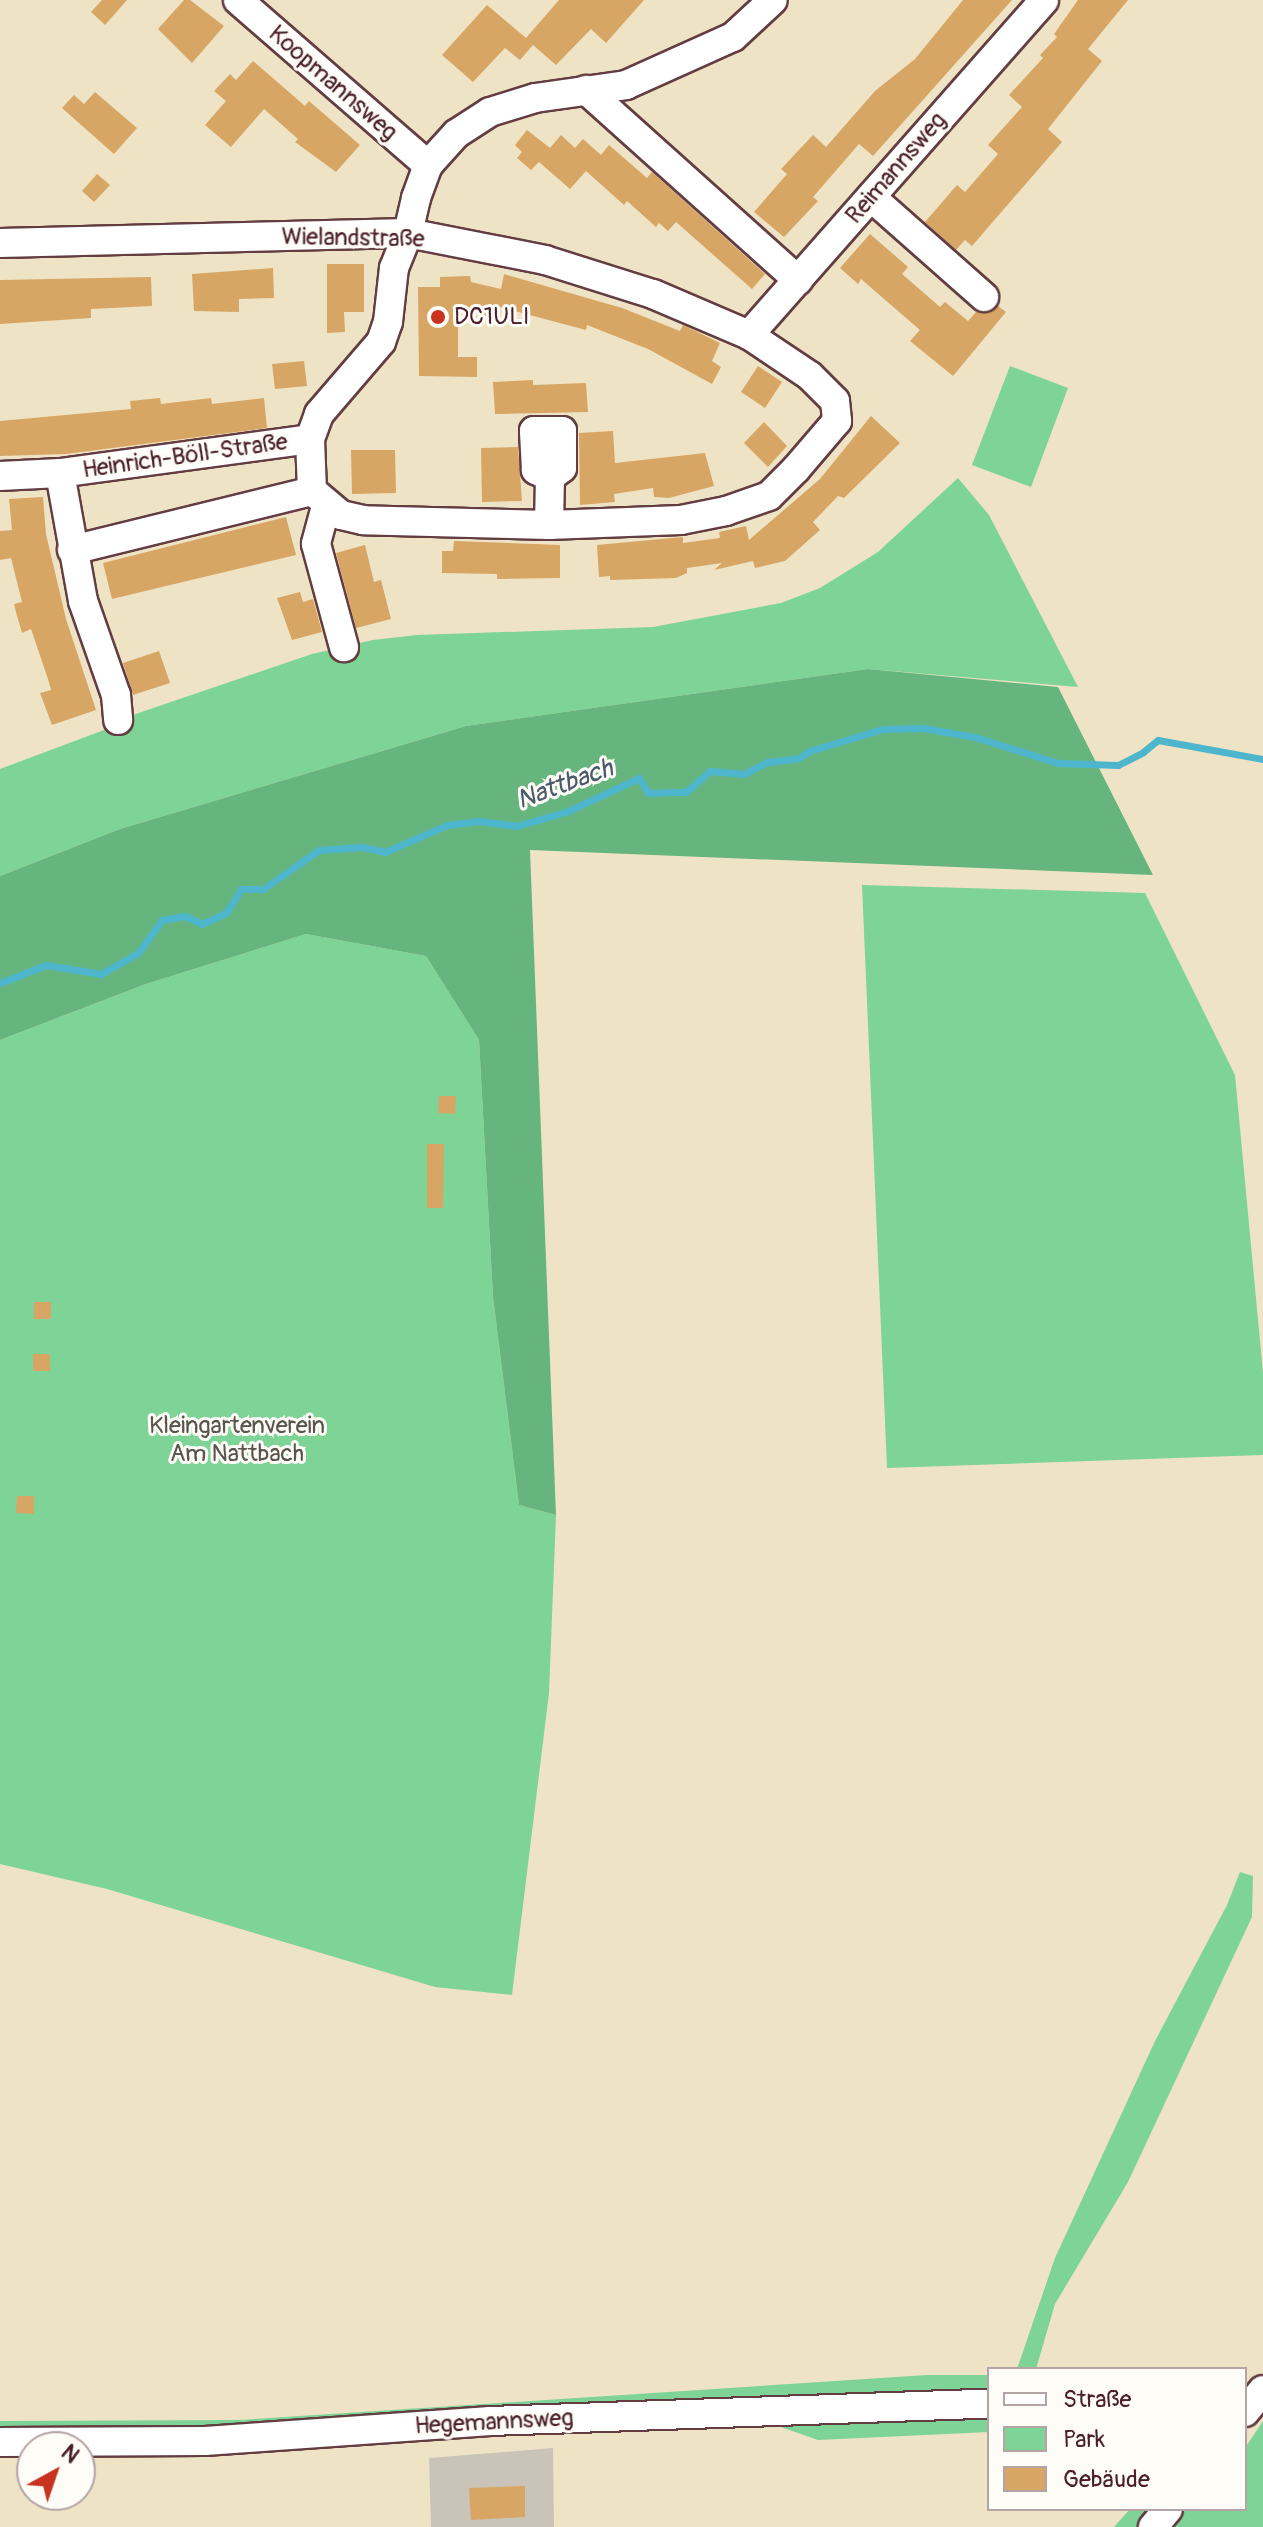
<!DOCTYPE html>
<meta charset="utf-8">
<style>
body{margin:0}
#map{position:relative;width:1263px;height:2527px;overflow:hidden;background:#eee4c5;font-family:Pangolin,sans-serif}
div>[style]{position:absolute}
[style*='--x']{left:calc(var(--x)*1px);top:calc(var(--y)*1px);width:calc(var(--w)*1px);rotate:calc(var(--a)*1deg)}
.industrial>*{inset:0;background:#cac3b8}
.green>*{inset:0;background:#7ed396}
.forest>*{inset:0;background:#66b57f}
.stream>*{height:7px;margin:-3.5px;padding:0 3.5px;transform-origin:3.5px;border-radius:3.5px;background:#4eb6cc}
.building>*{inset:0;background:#d7a664}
.roads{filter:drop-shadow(2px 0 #633d42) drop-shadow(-2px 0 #633d42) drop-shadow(0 2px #633d42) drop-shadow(0 -2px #633d42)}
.minor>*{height:28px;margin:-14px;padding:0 14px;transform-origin:14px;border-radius:14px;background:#fff}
.dots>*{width:22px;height:22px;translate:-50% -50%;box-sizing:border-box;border:4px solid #fdfcf7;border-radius:50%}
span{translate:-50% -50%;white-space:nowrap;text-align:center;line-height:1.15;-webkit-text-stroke:6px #fdfcf7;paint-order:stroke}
.street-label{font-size:24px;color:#4a1f2b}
.poi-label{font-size:24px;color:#4a1f2b}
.left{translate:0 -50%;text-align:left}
.park-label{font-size:24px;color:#5a554b}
.water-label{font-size:26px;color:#4c5b6b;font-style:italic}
.legend{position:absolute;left:987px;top:2367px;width:260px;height:144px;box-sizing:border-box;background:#fdfcf7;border:2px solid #b5a4a5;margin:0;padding:10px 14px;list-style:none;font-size:24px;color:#4a1f2b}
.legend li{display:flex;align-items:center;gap:16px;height:40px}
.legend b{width:40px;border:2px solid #b5a4a5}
.north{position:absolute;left:16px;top:2431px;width:80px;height:80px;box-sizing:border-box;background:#fdfcf7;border:2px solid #b5a4a5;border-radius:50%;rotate:40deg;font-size:22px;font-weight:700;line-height:32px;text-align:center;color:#4a1f2b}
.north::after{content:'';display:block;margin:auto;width:28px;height:36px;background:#c8321e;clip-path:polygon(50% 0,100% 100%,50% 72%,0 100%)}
</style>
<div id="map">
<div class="industrial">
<div style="clip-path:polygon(553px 2448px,554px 2527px,431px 2527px,429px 2458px)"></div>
</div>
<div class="green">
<div style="clip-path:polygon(1010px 366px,1068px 388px,1031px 487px,972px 465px)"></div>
<div style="clip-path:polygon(958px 478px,989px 515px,1078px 687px,868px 669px,466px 726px,120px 829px,0 876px,0 769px,104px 730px,118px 720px,312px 654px,373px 640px,417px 635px,653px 627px,781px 603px,820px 588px,878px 552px)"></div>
<div style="clip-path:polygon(862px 885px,1145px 893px,1235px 1075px,1263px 1373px,1263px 1455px,887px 1468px)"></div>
<div style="clip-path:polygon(306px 934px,426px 956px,479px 1040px,493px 1297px,519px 1505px,556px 1515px,549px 1693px,512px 1995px,435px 1987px,107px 1889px,0 1864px,0 1040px,146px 984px)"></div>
<div style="clip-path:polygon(1240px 1872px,1253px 1876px,1252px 1917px,1128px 2182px,1055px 2304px,1036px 2369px,1017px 2369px,1055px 2258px,1155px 2041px,1227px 1905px)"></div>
<div style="clip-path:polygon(927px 2375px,989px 2375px,989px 2432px,818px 2440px,781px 2427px,225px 2434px,0 2432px,0 2421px,239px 2420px)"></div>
<div style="clip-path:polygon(1263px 2421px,1263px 2527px,1114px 2527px,1130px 2509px,1245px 2509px,1245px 2448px)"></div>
</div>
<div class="forest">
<div style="clip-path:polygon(868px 669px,1058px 687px,1153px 875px,530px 850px,556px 1515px,519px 1505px,493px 1297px,479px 1040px,426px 956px,306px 934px,146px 984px,0 1040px,0 876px,120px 829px,466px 726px)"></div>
</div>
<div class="stream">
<div style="--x:0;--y:983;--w:49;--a:-21.4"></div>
<div style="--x:46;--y:965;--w:56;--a:9.3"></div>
<div style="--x:101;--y:974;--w:43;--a:-29.6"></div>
<div style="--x:138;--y:953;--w:41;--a:-54"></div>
<div style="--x:162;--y:920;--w:23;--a:-10"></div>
<div style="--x:185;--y:916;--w:19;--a:25"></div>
<div style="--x:202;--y:924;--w:26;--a:-25"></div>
<div style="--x:226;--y:913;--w:28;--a:-58"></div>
<div style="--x:241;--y:889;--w:22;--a:0"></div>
<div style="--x:263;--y:889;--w:68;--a:-34.9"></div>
<div style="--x:319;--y:850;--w:43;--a:-4"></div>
<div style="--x:362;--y:847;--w:24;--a:12"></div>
<div style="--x:385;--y:852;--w:68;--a:-23.5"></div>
<div style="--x:447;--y:825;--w:31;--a:-7"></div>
<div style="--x:478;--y:821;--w:39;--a:7"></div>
<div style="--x:517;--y:826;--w:53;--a:-16.4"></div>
<div style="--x:568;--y:811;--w:78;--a:-24.9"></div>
<div style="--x:639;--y:778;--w:17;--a:59"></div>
<div style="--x:648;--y:793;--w:38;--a:-2"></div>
<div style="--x:686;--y:792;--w:32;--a:-41"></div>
<div style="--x:710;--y:771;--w:34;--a:5"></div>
<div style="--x:744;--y:774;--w:27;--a:-27"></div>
<div style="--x:768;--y:762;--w:31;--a:-7"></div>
<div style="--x:799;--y:758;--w:12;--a:-35"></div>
<div style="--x:809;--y:751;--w:77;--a:-16.6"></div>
<div style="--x:883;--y:729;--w:40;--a:-1.4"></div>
<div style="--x:923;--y:728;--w:53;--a:9.8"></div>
<div style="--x:975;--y:737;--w:87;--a:17.4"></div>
<div style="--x:1058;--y:763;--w:60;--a:1.9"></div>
<div style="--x:1118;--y:765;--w:28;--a:-27"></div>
<div style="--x:1143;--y:752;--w:19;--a:-39"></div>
<div style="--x:1158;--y:740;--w:107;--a:10.3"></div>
</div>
<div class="building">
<div style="clip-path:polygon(102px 0,127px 0,105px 25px,91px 12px)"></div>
<div style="clip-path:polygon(184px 0,190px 0,224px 26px,192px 63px,158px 29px)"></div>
<div style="clip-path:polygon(559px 0,644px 0,606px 43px,591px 29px,556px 65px,533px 45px,520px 60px,505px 48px,473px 82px,442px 55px,487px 5px,526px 38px)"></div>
<div style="clip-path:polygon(963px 0,1012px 0,873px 156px,859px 144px,813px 197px,818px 201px,784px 237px,754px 212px,787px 174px,781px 169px,813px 135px,826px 147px,875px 91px,915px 59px)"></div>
<div style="clip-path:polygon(1078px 0,1128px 0,1088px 49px,1102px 61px,1048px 129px,1062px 142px,972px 246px,965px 240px,956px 250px,925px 222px,957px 185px,965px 192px,998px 154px,988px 145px,1022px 107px,1009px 95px,1043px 58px,1040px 55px,1057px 37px,1054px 34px)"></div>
<div style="clip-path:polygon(253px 61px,305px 106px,309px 101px,360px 145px,336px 172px,295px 142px,298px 139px,264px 109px,231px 147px,205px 125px,226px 101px,214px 91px,230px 74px,236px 80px)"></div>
<div style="clip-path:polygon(95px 92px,137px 128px,114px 154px,62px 108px,74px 95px,84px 104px)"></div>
<div style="clip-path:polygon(527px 130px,550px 148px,561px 135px,575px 148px,583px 139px,601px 155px,609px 145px,647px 178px,652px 172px,765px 274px,752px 289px,676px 222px,668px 231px,659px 223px,656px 227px,627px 201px,624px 205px,586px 171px,570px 189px,539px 162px,531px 170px,517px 158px,522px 152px,515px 145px)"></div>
<div style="clip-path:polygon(97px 174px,110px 185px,94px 202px,82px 191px)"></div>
<div style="clip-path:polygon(870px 234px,908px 267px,902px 274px,940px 307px,945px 302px,968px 321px,976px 312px,989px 313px,998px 306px,1006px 312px,953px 376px,910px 341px,920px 330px,861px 279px,858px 284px,840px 268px)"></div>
<div style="clip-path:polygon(327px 264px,364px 264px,364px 312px,344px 312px,345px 332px,327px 333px)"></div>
<div style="clip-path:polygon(273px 268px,274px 298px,239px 299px,239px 312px,194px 311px,192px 274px)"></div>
<div style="clip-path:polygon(504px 274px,622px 308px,680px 331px,683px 325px,720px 343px,712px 361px,721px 367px,712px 384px,648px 349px,587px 325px,586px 330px,496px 306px,493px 318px,458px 308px,458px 357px,477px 357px,477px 377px,419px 376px,418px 287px,440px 287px,440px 277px,470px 276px,471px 282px,501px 289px)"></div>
<div style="clip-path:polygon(151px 277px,152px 306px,91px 309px,91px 318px,0 324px,0 280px)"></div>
<div style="clip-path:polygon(304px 361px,307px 386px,275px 389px,272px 364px)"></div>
<div style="clip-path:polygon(758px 366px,782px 382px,765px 408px,741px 392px)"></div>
<div style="clip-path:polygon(533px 380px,533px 385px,586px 383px,588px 412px,495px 414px,493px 382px)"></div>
<div style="clip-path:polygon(160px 398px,161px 404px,211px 398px,212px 404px,264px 398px,267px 428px,66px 454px,0 456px,0 421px,131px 409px,130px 401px)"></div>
<div style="clip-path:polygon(871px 416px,900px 443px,844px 498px,838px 496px,813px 522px,820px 530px,785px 561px,755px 568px,753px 561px,714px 570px,722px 563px,687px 568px,687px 573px,676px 578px,610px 580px,610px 576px,599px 577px,597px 545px,683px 537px,683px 543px,720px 538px,719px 532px,746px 526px,749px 540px,820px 479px)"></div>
<div style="clip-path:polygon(764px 422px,787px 446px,768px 467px,744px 443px)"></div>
<div style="clip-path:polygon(613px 431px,615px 463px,705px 453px,714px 486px,669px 498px,654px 497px,653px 488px,614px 494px,615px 502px,580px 505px,579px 433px)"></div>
<div style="clip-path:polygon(518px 447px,522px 501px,482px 502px,481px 448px)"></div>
<div style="clip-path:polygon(351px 450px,395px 450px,396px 493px,352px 494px)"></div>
<div style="clip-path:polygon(43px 497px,46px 534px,66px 619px,96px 710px,52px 725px,40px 693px,51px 690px,48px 679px,31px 629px,22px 633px,17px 616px,14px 604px,22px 602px,11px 558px,0 560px,0 531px,12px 530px,9px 499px)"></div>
<div style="clip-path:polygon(286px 517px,296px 555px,112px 599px,103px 563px)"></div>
<div style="clip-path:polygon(454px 541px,560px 545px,560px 578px,497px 579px,497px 574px,442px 573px,442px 551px,453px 551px)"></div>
<div style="clip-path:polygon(365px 545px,374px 582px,381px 580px,391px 619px,356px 628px,336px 553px)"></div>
<div style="clip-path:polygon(300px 592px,303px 602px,313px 599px,322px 632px,292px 640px,277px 598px)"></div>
<div style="clip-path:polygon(159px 651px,170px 683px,133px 695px,123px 663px)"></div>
<div style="clip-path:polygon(439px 1096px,456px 1096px,455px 1114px,438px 1113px)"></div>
<div style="clip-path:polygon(427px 1144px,444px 1144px,443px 1208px,427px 1208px)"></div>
<div style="clip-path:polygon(34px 1302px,51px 1302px,51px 1319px,34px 1319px)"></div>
<div style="clip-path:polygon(33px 1354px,50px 1354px,50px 1371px,33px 1371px)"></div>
<div style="clip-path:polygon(17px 1496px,34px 1496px,34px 1514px,16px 1513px)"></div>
<div style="clip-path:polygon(525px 2486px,525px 2517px,471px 2520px,469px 2488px)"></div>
</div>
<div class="roads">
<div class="minor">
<div style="--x:238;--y:0;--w:252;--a:41"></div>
<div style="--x:586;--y:90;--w:285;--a:41.9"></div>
<div style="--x:871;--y:197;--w:151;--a:41.5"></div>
<div style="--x:0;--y:243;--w:408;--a:-1.4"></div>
<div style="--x:408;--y:233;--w:140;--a:11.1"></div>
<div style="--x:545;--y:260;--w:113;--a:17.5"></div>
<div style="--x:653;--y:294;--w:104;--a:23.1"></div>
<div style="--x:749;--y:335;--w:73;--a:33.9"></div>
<div style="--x:810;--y:376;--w:35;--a:45"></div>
<div style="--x:835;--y:401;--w:20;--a:84"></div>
<div style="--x:837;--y:421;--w:63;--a:130.5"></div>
<div style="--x:796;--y:469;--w:38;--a:135"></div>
<div style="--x:769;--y:496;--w:46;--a:160.8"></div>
<div style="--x:726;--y:511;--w:46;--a:168.7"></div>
<div style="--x:681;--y:520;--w:132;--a:177.8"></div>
<div style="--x:549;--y:525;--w:186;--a:-178.5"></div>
<div style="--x:363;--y:520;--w:23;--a:-167"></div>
<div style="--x:341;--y:515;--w:38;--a:-140"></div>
<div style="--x:312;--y:491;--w:52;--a:-92.2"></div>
<div style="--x:310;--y:439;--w:27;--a:-70"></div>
<div style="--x:319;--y:414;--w:95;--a:-49.3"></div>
<div style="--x:381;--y:342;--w:21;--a:-71"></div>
<div style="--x:388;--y:322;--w:54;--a:-83.7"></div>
<div style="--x:394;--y:268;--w:38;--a:-68"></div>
<div style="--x:408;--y:233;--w:36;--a:-77"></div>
<div style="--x:416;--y:198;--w:35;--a:-70"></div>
<div style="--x:428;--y:165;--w:42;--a:-47.9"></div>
<div style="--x:456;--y:134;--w:40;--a:-32.9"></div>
<div style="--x:490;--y:112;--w:47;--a:-17.3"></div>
<div style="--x:535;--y:98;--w:92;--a:-8.1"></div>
<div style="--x:626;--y:85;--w:117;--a:-24.2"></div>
<div style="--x:733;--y:37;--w:54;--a:-42.8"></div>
<div style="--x:749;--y:335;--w:446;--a:-48.6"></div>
<div style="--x:60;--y:473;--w:130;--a:79.8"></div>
<div style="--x:83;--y:601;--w:100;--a:70.7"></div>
<div style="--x:116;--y:695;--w:25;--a:85"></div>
<div style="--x:0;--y:476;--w:60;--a:-2.9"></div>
<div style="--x:60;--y:473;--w:252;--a:-7.7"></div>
<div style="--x:326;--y:506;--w:39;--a:105"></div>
<div style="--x:316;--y:544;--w:107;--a:74.8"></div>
<div style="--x:549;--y:525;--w:48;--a:-88.8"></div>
<div style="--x:550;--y:477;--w:16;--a:-153"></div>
<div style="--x:536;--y:470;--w:39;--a:-93"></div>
<div style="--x:534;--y:431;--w:28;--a:0"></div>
<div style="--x:562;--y:431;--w:37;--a:90"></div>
<div style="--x:562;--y:468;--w:15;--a:143"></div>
<div style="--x:72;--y:550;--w:247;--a:-13.8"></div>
<div style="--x:1245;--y:2412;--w:28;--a:-51"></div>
<div style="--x:0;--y:2442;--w:205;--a:-0.3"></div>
<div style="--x:205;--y:2441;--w:286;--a:-4"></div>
<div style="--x:490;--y:2421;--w:499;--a:-2"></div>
<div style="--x:1153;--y:2527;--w:23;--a:-50"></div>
</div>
</div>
<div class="dots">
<div style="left:438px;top:317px;background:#c8321e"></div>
</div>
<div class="street-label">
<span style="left:333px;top:83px;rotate:41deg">Koopmannsweg</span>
<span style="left:896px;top:168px;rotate:-49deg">Reimannsweg</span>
<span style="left:353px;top:238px;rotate:1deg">Wielandstraße</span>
<span style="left:185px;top:456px;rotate:-8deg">Heinrich-Böll-Straße</span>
<span style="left:494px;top:2422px;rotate:-3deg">Hegemannsweg</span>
</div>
<div class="poi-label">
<span class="left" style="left:454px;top:317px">DC1ULI</span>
</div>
<div class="park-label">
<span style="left:237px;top:1440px">Kleingartenverein<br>Am Nattbach</span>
</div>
<div class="water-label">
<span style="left:565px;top:785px;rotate:-20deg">Nattbach</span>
</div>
<ul class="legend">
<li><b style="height:10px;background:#fff"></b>Straße</li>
<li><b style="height:22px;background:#7ed396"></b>Park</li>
<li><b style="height:22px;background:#d7a664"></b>Gebäude</li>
</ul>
<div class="north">N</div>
</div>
